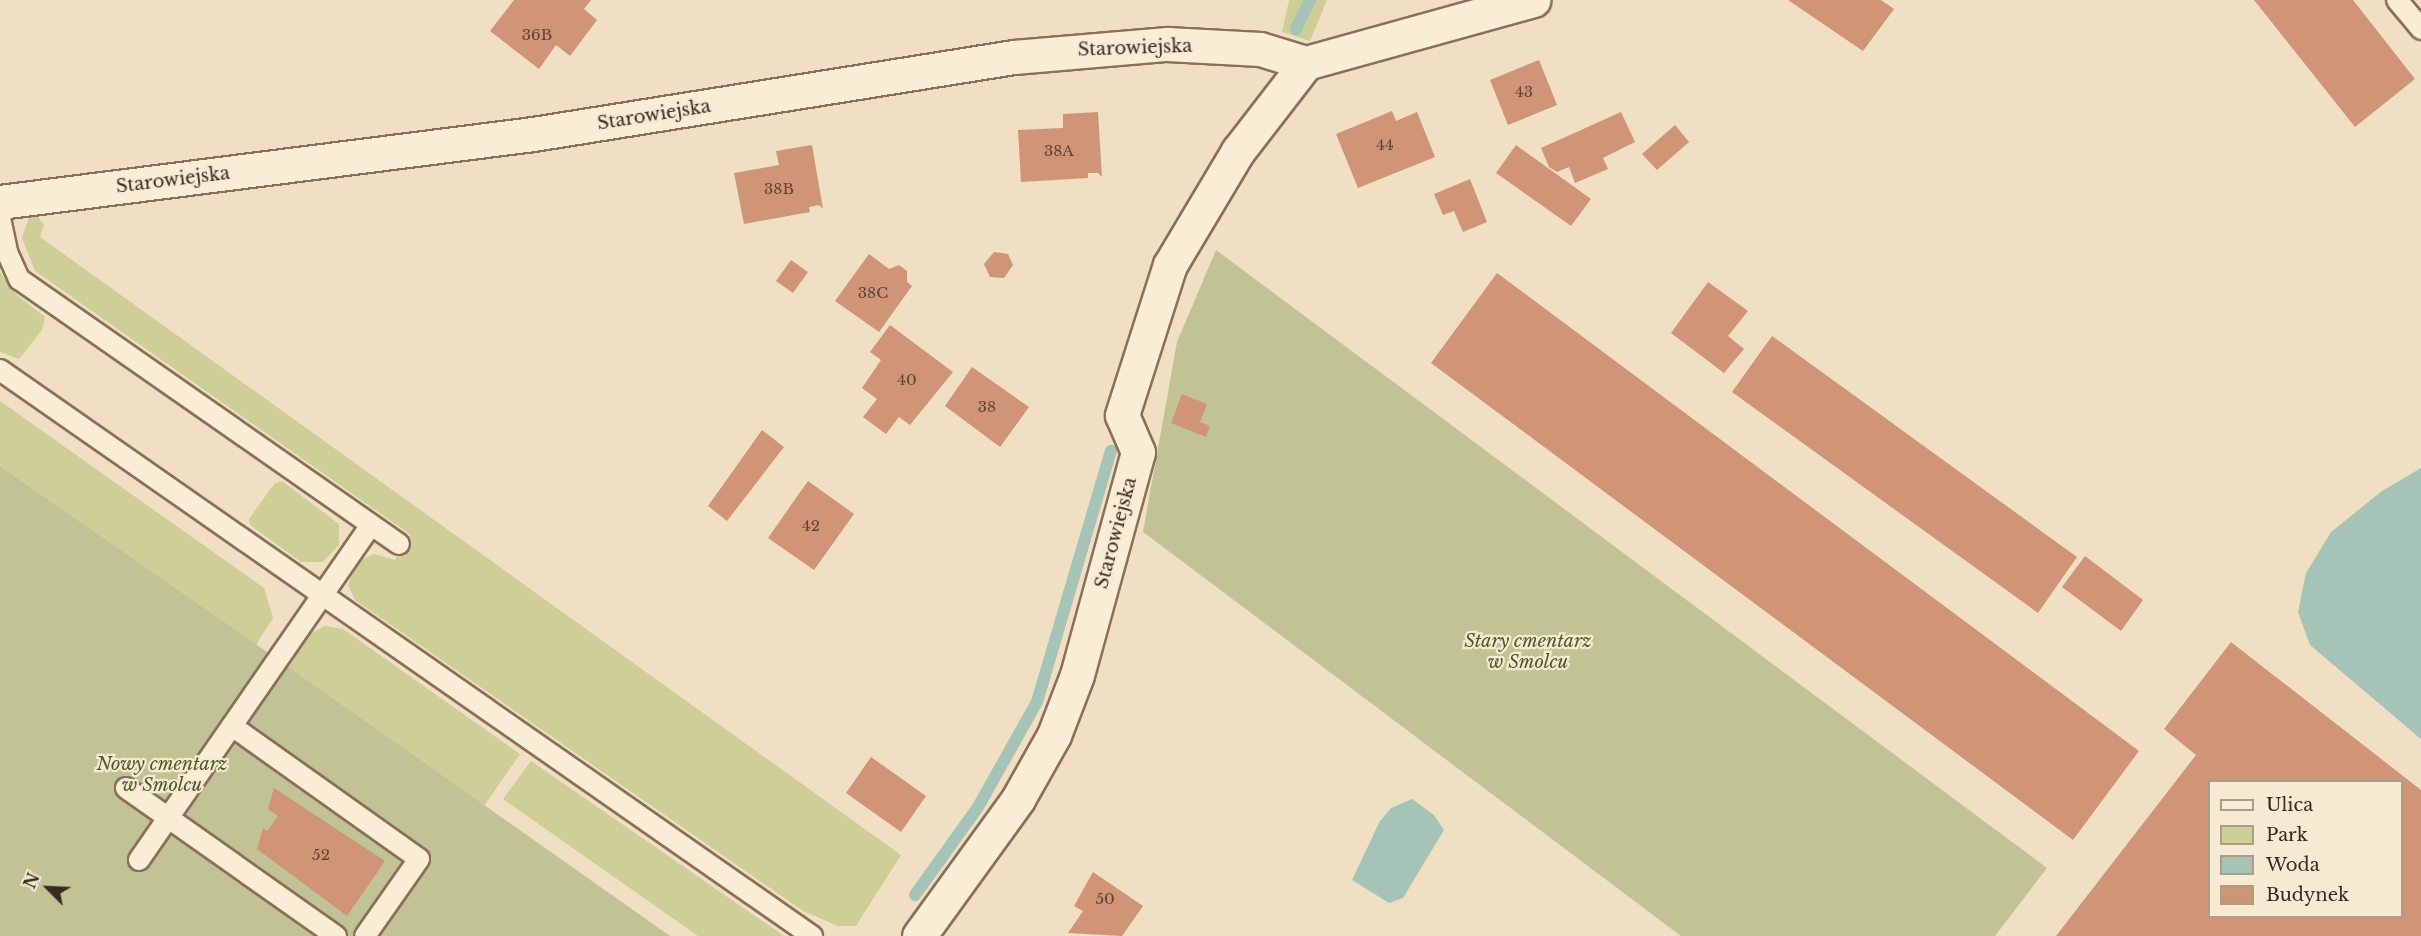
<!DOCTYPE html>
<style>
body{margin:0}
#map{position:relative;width:2421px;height:936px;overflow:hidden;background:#f0dfc2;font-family:"Libre Baskerville",serif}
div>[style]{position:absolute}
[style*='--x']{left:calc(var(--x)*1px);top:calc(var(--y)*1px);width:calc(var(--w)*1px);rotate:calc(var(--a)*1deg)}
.green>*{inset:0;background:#cdcf96}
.cemetery>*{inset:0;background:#c2c395}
.water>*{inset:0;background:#a5c3b7}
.stream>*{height:12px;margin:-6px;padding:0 6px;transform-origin:6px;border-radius:6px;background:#a5c3b7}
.building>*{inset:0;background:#d09476}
.roads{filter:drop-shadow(2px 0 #8b6f58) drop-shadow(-2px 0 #8b6f58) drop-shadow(0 2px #8b6f58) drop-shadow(0 -2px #8b6f58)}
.service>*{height:20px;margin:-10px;padding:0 10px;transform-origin:10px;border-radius:10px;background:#faedd6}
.minor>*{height:33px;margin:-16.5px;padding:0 16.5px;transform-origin:16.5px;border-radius:16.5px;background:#faedd6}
span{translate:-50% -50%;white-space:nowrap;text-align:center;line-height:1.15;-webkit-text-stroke:4.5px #f7ead2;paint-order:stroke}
.number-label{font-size:15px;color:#604433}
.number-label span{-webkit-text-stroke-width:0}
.street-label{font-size:18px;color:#3a291d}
.park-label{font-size:18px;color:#4f5823;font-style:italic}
.legend{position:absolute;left:2208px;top:780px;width:195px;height:138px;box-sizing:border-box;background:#f7ead2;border:2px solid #ab9d8a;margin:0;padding:8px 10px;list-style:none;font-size:18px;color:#3a291d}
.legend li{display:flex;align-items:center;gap:12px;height:30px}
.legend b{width:30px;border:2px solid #ab9d8a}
.north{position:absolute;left:18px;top:858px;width:60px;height:60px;-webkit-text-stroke:4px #f7ead2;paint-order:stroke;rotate:294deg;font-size:16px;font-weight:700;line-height:24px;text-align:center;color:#3a291d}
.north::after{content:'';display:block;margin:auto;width:21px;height:27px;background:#3a291d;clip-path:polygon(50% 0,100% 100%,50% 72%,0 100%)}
</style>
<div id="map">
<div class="green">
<div style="clip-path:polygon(1289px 0,1327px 0,1310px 41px,1282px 32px)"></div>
<div style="clip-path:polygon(32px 209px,44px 225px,40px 237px,901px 855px,856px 926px,838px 926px,803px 911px,355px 600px,348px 585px,357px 562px,374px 554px,395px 560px,411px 535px,35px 271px,22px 238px)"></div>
<div style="clip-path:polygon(0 272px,18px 296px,45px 317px,42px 330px,19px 359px,0 352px)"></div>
<div style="clip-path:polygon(0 401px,264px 588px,273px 618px,256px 645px,0 466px)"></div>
<div style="clip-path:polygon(282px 481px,339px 524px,339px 545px,323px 562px,301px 562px,250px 525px,249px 519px,274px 484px)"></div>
<div style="clip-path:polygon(325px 626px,343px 629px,520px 754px,484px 806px,285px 665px,307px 635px)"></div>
<div style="clip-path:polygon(531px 761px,784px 936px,698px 936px,503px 799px)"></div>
</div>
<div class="cemetery">
<div style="clip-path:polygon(1216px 250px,2047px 868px,1995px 936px,1681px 936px,1143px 532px,1177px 342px)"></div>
<div style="clip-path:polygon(0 466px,277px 659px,670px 936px,0 936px)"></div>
</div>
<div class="water">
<div style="clip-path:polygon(2421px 468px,2421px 739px,2310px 645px,2298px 612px,2306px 573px,2331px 532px,2382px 491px)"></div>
<div style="clip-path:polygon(1412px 799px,1434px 815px,1444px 830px,1403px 898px,1389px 903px,1352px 880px,1380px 821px,1391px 808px)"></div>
</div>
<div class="stream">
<div style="--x:1296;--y:29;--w:32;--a:-64"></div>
<div style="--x:915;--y:895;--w:108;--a:-54.4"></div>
<div style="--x:978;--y:807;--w:120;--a:-60.7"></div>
<div style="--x:1037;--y:702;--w:262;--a:-73.6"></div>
</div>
<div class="building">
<div style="clip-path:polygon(514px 0,591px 0,584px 9px,597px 20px,570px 56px,556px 45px,539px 69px,490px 31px)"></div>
<div style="clip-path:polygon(1788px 0,1881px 0,1894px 9px,1863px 51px)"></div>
<div style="clip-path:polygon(2254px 0,2353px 0,2415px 79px,2355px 127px)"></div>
<div style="clip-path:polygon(1539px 60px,1557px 105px,1508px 125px,1490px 80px)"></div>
<div style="clip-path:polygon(1392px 111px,1396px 121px,1417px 112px,1435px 157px,1358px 188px,1336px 134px)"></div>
<div style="clip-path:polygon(1098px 112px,1102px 177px,1098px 173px,1088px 173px,1088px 178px,1021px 182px,1018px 130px,1063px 128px,1063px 114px)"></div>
<div style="clip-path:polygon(1621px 112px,1635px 142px,1603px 158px,1608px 169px,1575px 183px,1569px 167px,1557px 172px,1549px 167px,1541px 148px)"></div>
<div style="clip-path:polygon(1675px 125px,1689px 142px,1657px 170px,1642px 154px)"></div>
<div style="clip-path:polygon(812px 145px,823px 209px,819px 205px,809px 207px,810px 212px,744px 224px,734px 173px,779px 165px,776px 151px)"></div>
<div style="clip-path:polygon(1516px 145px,1591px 199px,1571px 226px,1496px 173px)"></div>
<div style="clip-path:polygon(1470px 179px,1487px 222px,1463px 232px,1454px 211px,1443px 215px,1434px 194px)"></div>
<div style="clip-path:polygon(994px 252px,1008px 254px,1013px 265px,1004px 278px,990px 277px,984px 264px)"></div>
<div style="clip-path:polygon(869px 254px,889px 269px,899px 265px,907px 271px,907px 282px,912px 286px,879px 332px,835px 301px)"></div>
<div style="clip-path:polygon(791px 260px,808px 272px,793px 293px,776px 281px)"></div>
<div style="clip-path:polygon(1497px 273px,2139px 751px,2073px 840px,1431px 363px)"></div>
<div style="clip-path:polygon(1708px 282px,1748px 311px,1728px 336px,1744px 349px,1724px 373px,1671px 333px)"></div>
<div style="clip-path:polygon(890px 325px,953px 372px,910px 425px,899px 417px,886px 434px,863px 417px,877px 399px,862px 388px,881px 360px,870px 352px)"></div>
<div style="clip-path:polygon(1772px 336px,2077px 557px,2038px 613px,1732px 392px)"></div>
<div style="clip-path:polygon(972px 367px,1029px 407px,1000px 447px,945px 406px)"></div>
<div style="clip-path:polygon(1182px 394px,1207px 404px,1200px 422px,1210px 426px,1206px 437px,1171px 423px)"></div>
<div style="clip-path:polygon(762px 430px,784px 447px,727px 521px,708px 506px)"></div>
<div style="clip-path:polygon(808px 481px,854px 514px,814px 570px,768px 538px)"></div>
<div style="clip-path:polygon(2085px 556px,2143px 600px,2121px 631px,2062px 587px)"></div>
<div style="clip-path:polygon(evenodd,2231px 642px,2421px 790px,2421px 936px,2056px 936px,2196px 755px,2164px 729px,2231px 642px,2210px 782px,2402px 782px,2402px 916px,2210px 916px,2210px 782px)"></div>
<div style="clip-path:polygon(871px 757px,926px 796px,901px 832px,846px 793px)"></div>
<div style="clip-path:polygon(274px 788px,385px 861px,347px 916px,257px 849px,263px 828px,267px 831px,278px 816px,268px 809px)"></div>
<div style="clip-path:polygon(1093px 872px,1143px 906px,1122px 936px,1068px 933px,1083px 911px,1074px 906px)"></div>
</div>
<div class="roads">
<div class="service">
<div style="--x:2397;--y:0;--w:38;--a:50"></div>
<div style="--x:0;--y:218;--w:35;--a:78"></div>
<div style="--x:7;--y:252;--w:30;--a:66"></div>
<div style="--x:19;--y:279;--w:463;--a:34.9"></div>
<div style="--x:0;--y:370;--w:990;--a:34.88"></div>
<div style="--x:232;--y:726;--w:229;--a:35.4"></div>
<div style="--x:419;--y:859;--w:94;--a:125"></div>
<div style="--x:126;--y:788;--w:257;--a:35.2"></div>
<div style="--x:139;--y:860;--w:407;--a:-55.3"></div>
</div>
<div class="minor">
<div style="--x:0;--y:202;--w:537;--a:-7.27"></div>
<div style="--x:533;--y:134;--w:487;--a:-9.1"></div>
<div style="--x:1014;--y:57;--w:154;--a:-4.9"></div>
<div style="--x:1167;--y:44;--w:93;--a:3.1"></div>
<div style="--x:1260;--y:49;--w:48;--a:16.9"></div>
<div style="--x:1306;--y:63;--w:236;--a:-15.5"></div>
<div style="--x:919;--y:936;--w:169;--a:-54.1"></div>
<div style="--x:1018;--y:799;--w:73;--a:-60.6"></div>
<div style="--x:1054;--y:735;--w:64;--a:-69"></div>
<div style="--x:1077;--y:675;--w:231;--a:-74.7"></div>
<div style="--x:1138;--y:452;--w:40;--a:-113.4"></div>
<div style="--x:1122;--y:415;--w:157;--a:-72.3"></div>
<div style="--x:1170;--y:265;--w:133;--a:-59.2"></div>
<div style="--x:1238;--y:151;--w:111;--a:-52.3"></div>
</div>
</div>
<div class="number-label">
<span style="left:537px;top:35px">36B</span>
<span style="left:1524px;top:92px">43</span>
<span style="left:1385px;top:145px">44</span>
<span style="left:1059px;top:151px">38A</span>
<span style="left:779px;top:189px">38B</span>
<span style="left:873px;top:293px">38C</span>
<span style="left:907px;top:380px">40</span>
<span style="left:987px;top:407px">38</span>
<span style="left:811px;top:526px">42</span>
<span style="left:321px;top:855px">52</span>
<span style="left:1105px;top:899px">50</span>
</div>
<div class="street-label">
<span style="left:1135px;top:48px;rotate:-2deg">Starowiejska</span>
<span style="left:654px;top:115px;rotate:-9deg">Starowiejska</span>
<span style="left:173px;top:180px;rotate:-7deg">Starowiejska</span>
<span style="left:1116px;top:533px;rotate:-75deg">Starowiejska</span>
</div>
<div class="park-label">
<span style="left:1528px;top:652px">Stary cmentarz<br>w Smolcu</span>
<span style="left:162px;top:775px">Nowy cmentarz<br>w Smolcu</span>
</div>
<ul class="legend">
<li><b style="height:8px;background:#faedd6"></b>Ulica</li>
<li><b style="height:16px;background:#cdcf96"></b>Park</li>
<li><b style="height:16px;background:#a5c3b7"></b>Woda</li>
<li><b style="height:16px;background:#d09476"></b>Budynek</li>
</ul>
<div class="north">N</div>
</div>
